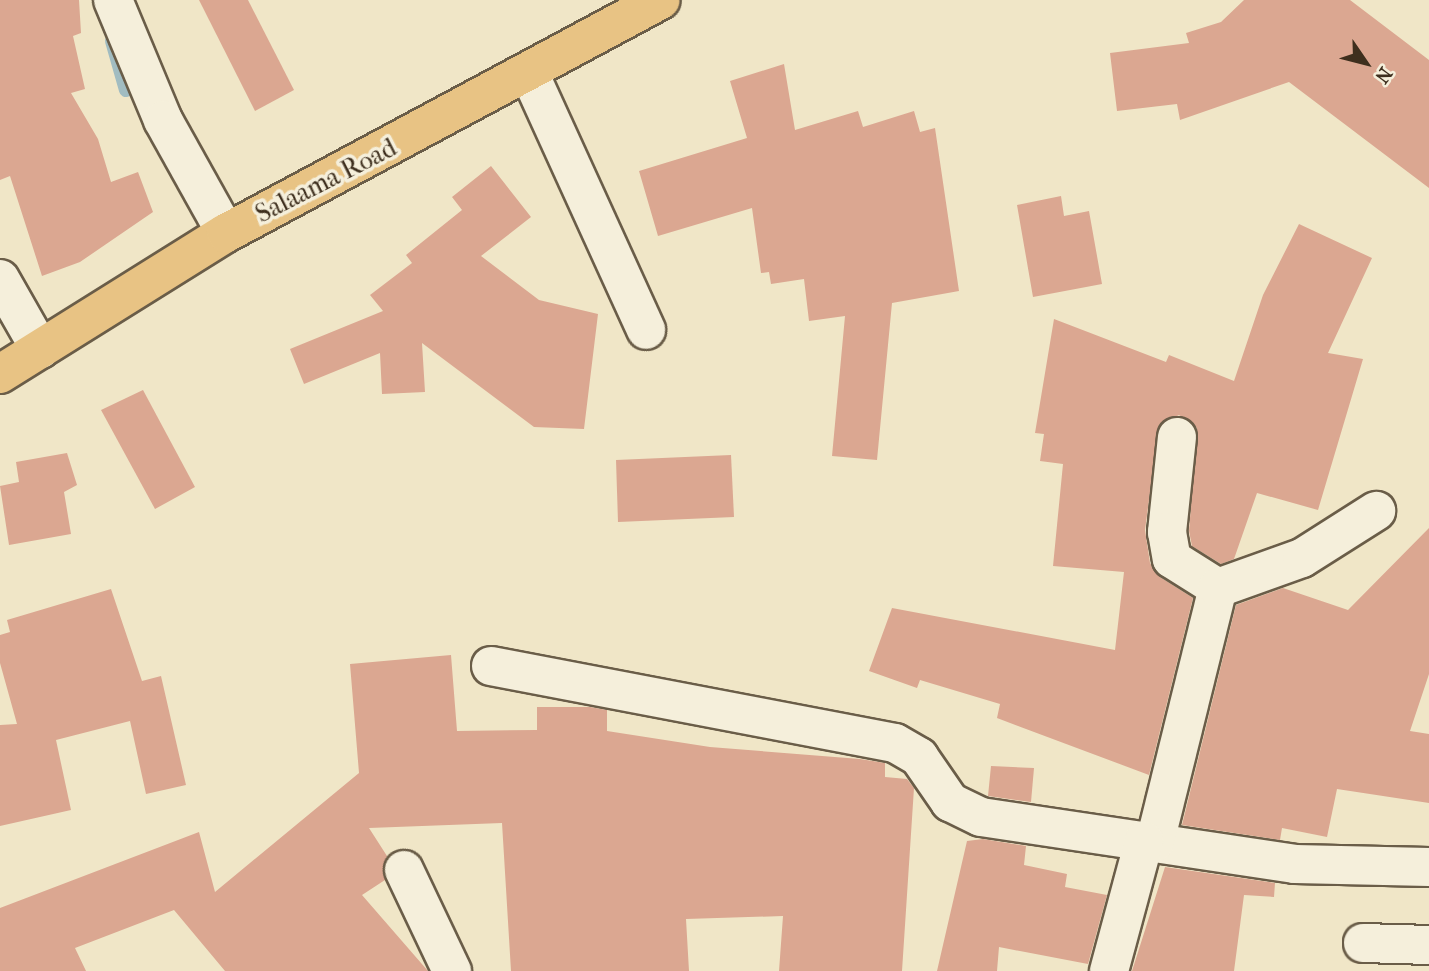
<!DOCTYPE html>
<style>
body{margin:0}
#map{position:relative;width:1429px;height:971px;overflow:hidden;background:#f0e6c7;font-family:"IM FELL French Canon",serif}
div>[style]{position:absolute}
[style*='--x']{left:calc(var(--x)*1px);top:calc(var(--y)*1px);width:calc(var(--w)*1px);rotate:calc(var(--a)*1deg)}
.stream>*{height:14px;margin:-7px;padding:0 7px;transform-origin:7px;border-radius:7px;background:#a1bcc1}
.building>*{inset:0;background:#dba791}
.roads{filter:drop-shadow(2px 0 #6a5d48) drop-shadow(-2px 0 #6a5d48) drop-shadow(0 2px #6a5d48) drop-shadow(0 -2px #6a5d48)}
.minor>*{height:38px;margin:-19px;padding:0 19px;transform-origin:19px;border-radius:19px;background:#f5efdb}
.major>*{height:38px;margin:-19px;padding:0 19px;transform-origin:19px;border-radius:19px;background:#e8c384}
span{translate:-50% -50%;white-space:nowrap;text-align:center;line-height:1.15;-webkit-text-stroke:7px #f5efdb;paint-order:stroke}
.street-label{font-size:26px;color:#3e2f1e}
.north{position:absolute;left:1331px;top:28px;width:70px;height:70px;-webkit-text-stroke:5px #f5efdb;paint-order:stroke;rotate:125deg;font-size:19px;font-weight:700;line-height:28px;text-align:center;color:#3e2f1e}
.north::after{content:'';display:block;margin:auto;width:24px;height:32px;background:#3e2f1e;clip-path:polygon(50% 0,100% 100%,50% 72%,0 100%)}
</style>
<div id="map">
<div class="stream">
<div style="--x:112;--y:41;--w:51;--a:74.1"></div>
</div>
<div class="building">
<div style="clip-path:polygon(0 0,79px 0,81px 33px,73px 36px,85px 89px,71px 93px,98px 139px,111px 182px,138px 172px,153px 212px,80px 262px,42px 276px,10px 176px,0 180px)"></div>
<div style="clip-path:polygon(199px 0,248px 0,294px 90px,255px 111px)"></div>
<div style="clip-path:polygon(1244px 0,1350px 0,1429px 60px,1429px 188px,1289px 82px,1180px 120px,1177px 104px,1117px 111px,1110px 53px,1189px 43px,1186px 33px,1221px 22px)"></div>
<div style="clip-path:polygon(784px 64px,795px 130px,858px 111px,863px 127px,914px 111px,920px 132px,935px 128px,959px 291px,892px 303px,877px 460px,832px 456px,845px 316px,809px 321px,804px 279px,771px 284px,769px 272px,761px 273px,752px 208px,658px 236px,639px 171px,747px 138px,730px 81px)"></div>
<div style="clip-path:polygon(491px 166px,531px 217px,481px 256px,539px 300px,598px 314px,584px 429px,534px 427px,422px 343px,425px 392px,382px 394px,380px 353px,304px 384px,290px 349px,383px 311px,370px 295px,412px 263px,406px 255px,462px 210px,452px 197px)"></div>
<div style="clip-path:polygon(1061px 196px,1064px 216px,1089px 211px,1102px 284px,1033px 297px,1017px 205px)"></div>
<div style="clip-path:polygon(1299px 224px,1372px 258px,1328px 353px,1363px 359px,1318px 510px,1257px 493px,1234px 559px,1221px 564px,1192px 546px,1189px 531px,1197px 428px,1179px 415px,1159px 425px,1145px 530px,1150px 563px,1160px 577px,1193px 598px,1149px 775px,997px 718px,1000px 704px,920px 680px,917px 688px,869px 671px,892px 608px,1115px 650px,1124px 572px,1053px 566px,1063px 464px,1040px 461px,1044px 434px,1035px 433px,1054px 319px,1166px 362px,1169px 355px,1234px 381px,1263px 295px)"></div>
<div style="clip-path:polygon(143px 390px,195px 487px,155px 509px,101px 410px)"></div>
<div style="clip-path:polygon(67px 453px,77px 485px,64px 492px,71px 534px,9px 545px,0 486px,19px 482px,16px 462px)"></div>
<div style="clip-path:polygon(731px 455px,734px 517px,618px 522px,616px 460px)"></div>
<div style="clip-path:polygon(1429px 528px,1429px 674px,1410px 731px,1429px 734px,1429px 803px,1337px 789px,1327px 837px,1282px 828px,1280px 840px,1182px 825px,1236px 605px,1283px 588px,1348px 610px)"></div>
<div style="clip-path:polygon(111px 589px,142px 681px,161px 676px,186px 785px,146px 794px,130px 721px,56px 740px,71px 810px,0 826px,0 725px,17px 724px,0 663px,0 635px,10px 632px,7px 620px)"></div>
<div style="clip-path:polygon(451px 655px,457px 731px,537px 730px,537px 707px,590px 707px,607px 710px,607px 731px,710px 747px,860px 759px,885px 763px,885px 777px,907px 779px,914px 788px,902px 971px,779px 971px,783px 916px,686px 919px,689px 971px,511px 971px,502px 823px,369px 828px,387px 856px,385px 880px,362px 895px,428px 971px,225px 971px,174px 910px,75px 948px,86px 971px,0 971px,0 908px,199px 832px,215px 892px,359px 773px,350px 664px)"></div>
<div style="clip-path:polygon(991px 766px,1034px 768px,1031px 802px,988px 796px)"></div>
<div style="clip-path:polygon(983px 839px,1026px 846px,1024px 865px,1067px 874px,1065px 887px,1107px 895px,1088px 964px,999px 947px,997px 971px,937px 971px,967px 841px)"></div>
<div style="clip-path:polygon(1165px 867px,1275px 883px,1274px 897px,1244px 895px,1234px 971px,1132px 971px)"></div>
</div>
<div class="roads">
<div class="minor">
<div style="--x:113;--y:0;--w:130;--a:67.4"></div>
<div style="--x:163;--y:120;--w:129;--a:60.9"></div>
<div style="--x:530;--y:75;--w:280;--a:65.5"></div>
<div style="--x:0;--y:279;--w:81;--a:60.3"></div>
<div style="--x:1177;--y:437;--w:96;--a:96"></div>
<div style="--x:1167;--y:532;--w:27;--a:80"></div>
<div style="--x:1172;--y:559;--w:54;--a:32.2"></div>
<div style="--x:491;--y:666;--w:411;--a:10.8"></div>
<div style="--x:895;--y:743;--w:28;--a:30"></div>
<div style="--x:919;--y:757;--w:55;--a:55.4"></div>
<div style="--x:950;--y:802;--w:34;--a:26"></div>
<div style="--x:981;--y:817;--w:317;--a:8.5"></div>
<div style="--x:1295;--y:864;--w:134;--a:1.3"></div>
<div style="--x:1155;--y:842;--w:262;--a:-76.1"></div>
<div style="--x:1218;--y:588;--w:89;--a:-19.7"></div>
<div style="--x:1302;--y:558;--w:88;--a:-32.4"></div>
<div style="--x:404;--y:870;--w:112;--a:64.6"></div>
<div style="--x:1363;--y:943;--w:66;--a:1.7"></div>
<div style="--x:1109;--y:971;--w:135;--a:-74.9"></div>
</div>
<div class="major">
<div style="--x:0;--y:374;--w:266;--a:-32"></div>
<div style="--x:226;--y:233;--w:493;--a:-28.2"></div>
</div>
</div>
<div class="street-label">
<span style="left:326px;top:181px;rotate:-27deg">Salaama Road</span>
</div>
<div class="north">N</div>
</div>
